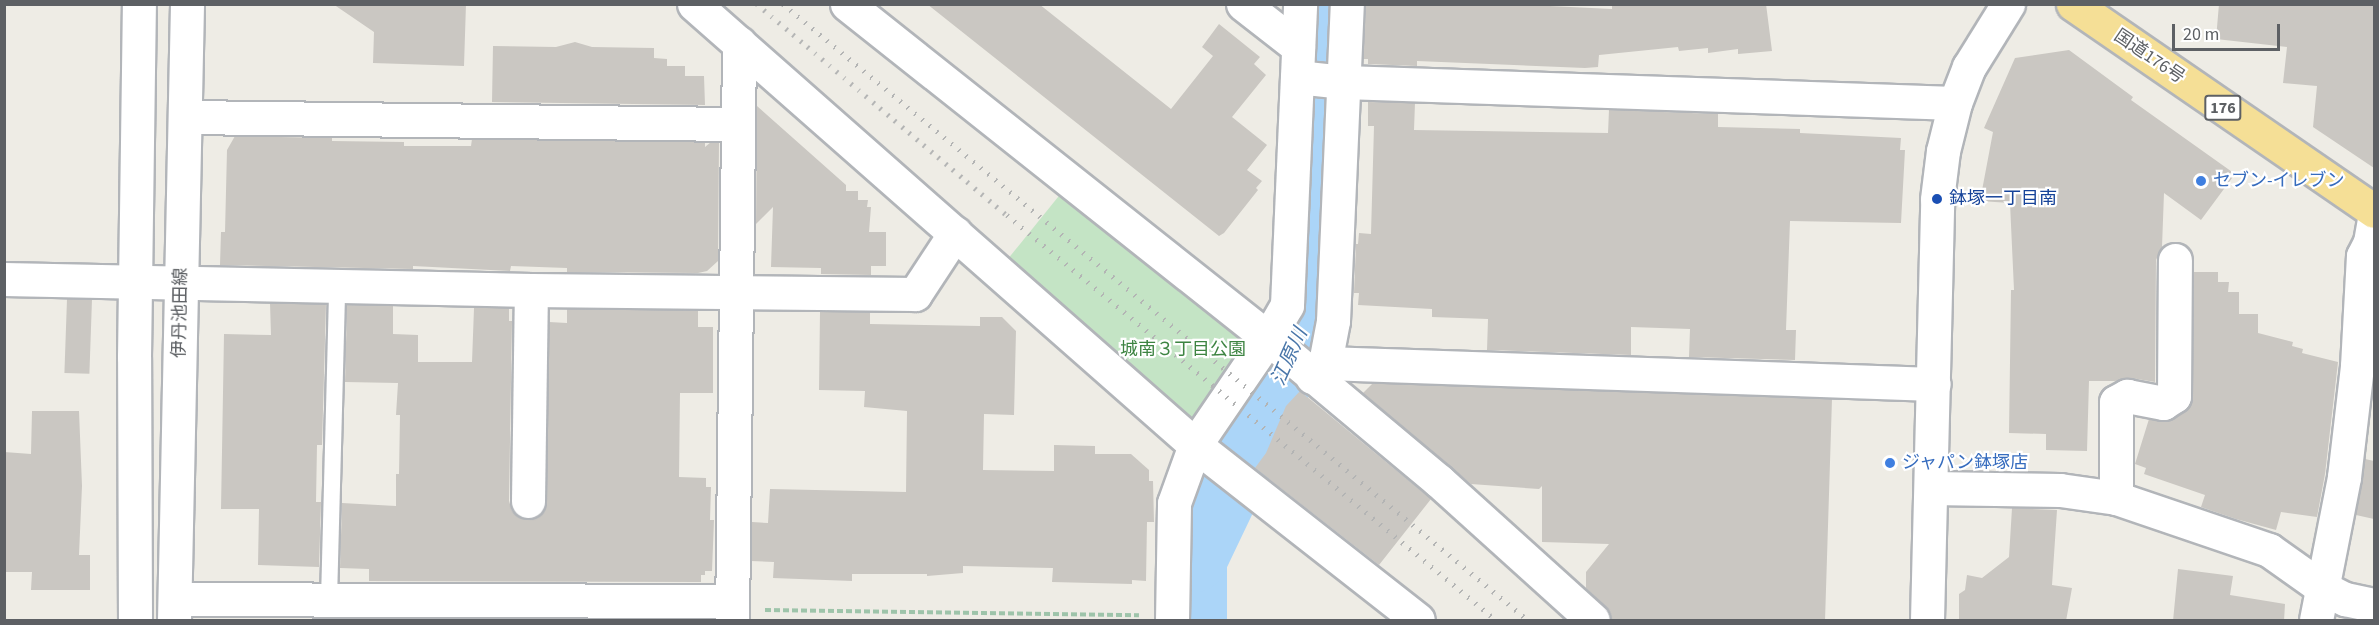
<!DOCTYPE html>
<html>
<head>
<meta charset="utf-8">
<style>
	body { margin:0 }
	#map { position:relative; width:2379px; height:625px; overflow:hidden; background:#eeece5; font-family:"Source Sans 3","Noto Sans JP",sans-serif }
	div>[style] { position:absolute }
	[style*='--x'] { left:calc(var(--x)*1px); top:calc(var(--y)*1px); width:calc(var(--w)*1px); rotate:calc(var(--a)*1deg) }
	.green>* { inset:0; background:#c4e4c5; transform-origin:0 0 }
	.river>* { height:64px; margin:-32px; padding:0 32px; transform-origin:32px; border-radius:32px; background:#abd5f8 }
	.building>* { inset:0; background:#cac7c2; transform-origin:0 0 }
	.path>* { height:4px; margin-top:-2px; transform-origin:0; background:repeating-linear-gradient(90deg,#9ec4aa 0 6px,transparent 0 9px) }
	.roads { filter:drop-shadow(2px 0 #b2b5b9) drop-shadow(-2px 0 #b2b5b9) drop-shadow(0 2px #b2b5b9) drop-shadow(0 -2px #b2b5b9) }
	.lane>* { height:16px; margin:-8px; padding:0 8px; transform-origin:8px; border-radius:8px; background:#fff }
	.street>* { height:33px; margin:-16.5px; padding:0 16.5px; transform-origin:16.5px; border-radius:16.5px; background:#fff }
	.secondary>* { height:33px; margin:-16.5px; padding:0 16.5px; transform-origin:16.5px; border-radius:16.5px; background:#fff }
	.highway>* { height:33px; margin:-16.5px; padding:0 16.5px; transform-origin:16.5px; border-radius:16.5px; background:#f5df96 }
	.rail>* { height:4.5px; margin-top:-2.25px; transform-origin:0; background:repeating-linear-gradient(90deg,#b3b4b4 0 1.5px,transparent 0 9.5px) }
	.dots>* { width:16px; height:16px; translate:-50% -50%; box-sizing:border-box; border:3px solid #fff; border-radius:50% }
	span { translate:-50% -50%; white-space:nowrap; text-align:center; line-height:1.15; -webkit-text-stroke:4.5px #fff; paint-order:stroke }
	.shield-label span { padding:2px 4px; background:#fff; border:2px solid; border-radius:4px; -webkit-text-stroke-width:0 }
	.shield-label { font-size:16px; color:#5d6064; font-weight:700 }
	.street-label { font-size:18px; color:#5d6064 }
	.shop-label { font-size:18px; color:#366cbe }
	.left { translate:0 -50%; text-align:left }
	.transit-label { font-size:18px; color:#164399 }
	.park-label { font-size:18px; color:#3d8442 }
	.water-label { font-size:20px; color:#4976a9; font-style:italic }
	.frame { position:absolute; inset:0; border:6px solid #5d6064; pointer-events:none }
	.scale { position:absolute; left:2172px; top:24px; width:108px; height:27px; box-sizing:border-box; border:3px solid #5d6064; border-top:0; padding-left:8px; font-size:18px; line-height:21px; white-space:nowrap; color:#5d6064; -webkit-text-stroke:4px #fff; paint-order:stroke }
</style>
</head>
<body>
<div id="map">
	<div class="green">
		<div style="left:1071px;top:181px;width:252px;height:117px;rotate:39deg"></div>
	</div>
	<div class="river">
		<div style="--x:1195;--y:620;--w:60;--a:-90"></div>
		<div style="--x:1195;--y:560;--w:258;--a:-64.5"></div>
		<div style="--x:1306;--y:327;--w:151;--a:-85"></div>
		<div style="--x:1319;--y:177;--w:173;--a:-88.3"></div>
	</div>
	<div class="building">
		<div style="clip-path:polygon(333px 4px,466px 4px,464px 66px,373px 63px,374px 32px)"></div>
		<div style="clip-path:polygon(927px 4px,1039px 4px,1171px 109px,1213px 56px,1202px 47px,1219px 24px,1260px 57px,1254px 64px,1266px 75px,1232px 117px,1267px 145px,1247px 170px,1262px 181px,1256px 188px,1258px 190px,1224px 233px,1219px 236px)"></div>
		<div style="clip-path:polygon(1366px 4px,1511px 4px,1612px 9px,1612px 4px,1766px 4px,1772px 51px,1738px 54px,1738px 49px,1708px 53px,1708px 48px,1679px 51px,1678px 47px,1599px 55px,1598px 67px,1585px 68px,1417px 61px,1417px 66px,1368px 64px,1368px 59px,1363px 59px)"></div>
		<div style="clip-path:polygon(2219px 4px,2374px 4px,2374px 168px,2313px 127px,2317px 86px,2283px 83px,2287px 47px,2216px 39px)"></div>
		<div style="clip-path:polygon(575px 42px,592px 47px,654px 48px,654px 58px,667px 59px,667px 66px,685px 66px,685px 76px,704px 76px,705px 105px,492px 102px,493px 46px,556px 47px)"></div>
		<div style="clip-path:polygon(2069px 50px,2133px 97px,2131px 100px,2235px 174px,2201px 220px,2164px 193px,2162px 247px,2156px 260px,2155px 382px,2131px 378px,2115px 381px,2089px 381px,2087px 451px,2046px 450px,2046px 434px,2009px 433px,2011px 290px,2014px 290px,2010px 203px,1980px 201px,1993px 132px,1984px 128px,2015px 58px)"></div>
		<div style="clip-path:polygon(1368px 102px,1415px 103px,1414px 130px,1608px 133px,1609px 110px,1718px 114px,1718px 127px,1800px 129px,1800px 133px,1901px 138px,1900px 150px,1905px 150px,1901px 223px,1790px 221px,1786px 330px,1796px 330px,1795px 360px,1689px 357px,1690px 329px,1631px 327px,1631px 355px,1487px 350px,1488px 319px,1432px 317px,1432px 309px,1358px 305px,1359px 293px,1354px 293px,1356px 244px,1358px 244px,1359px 233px,1371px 234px,1374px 126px,1368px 126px)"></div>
		<div style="clip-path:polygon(757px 106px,846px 185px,846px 191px,858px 191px,858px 200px,868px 200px,867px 207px,871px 207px,869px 232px,886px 232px,886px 266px,871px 266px,871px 275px,821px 274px,821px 268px,771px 267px,773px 207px,756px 224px)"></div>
		<div style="clip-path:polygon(235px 136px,332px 138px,332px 141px,404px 142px,404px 146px,471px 146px,472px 139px,705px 142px,705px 147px,711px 142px,719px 143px,718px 261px,707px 271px,698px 273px,567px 272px,567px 268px,511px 266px,510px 271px,413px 266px,413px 269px,220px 265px,221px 232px,225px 232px,227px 150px)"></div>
		<div style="clip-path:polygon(2194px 272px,2218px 272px,2218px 282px,2229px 282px,2228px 292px,2239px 292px,2239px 314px,2258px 314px,2258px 333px,2293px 342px,2292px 346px,2303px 349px,2302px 353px,2338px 362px,2325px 474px,2317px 517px,2281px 512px,2276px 530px,2236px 519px,2201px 507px,2205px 495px,2144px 474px,2146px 468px,2135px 464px,2149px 419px,2160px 421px,2172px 419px,2191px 405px)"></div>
		<div style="left:67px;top:299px;width:25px;height:74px;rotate:2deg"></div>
		<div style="clip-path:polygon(270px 303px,326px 304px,322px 445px,317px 445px,316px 502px,321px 502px,319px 567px,258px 565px,259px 509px,221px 509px,224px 334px,271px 335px)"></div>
		<div style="clip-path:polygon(347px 305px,393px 306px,393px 334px,418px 335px,418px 362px,472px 362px,474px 308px,509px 308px,509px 321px,512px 321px,509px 501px,512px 511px,519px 517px,527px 520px,538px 517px,544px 510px,547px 501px,549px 322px,567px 323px,567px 309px,698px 310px,698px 327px,713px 327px,713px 393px,680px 393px,679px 477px,706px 478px,706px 487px,711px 487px,710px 520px,714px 520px,712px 571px,705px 571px,705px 575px,701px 575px,701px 582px,369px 581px,369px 569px,340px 568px,342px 503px,396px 506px,396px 474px,399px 474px,400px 415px,396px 415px,398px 383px,345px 382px)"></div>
		<div style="clip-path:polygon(820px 312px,870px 312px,870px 324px,980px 326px,980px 317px,1002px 317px,1016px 331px,1014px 415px,984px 414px,983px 470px,1054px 471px,1054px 445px,1095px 446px,1095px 454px,1131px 454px,1149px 470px,1149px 481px,1153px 481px,1154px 522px,1147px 522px,1146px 581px,1132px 580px,1132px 584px,1052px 582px,1053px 568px,963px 566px,963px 573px,927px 576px,927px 574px,852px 574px,852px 581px,773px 578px,774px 562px,751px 561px,752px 522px,768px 523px,770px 489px,906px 492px,907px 411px,864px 407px,865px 391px,819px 390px)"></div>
		<div style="clip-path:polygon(1373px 383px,1832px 399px,1825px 621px,1611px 621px,1606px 607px,1586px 588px,1586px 572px,1609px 544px,1542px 542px,1542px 486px,1539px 489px,1471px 484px,1363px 393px)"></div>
		<div style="clip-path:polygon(1300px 391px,1431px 499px,1379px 565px,1255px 468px,1266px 453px,1286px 406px)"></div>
		<div style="clip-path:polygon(32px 411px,79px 411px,82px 486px,79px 555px,90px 555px,90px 590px,31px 590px,32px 572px,4px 572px,4px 452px,31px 454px)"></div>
		<div style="clip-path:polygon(2365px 459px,2374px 461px,2374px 519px,2356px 515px)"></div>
		<div style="clip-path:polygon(2012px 508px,2057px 510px,2052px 585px,2072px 588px,2066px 621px,1959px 621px,1959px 594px,1965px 590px,1967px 575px,1982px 578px,2009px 557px)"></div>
		<div style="clip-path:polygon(2178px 569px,2233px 576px,2230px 595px,2285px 604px,2284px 621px,2173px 621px)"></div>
		<div style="clip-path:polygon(407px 619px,701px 620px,701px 621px,407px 621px)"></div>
	</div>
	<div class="path">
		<div style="--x:765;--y:610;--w:374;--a:0.8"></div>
	</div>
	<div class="roads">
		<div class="lane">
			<div style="--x:329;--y:600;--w:313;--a:-88.5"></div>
		</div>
		<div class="street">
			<div style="--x:694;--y:4;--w:667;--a:41.36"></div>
			<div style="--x:1195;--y:445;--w:283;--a:38.1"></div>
			<div style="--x:847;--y:4;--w:537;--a:38.43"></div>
			<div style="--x:1268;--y:338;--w:223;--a:39.9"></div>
			<div style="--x:1439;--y:481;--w:207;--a:42.1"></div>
			<div style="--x:1243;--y:4;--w:70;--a:38"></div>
			<div style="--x:1297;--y:77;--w:47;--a:6.1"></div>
			<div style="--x:1344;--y:82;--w:611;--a:1.97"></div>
			<div style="--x:185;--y:117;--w:553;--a:0.73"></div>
			<div style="--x:4;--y:279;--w:527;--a:1.2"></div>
			<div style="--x:531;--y:290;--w:384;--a:0.6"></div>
			<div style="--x:915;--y:294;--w:73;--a:-56.7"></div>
			<div style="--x:1325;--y:363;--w:609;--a:1.97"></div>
			<div style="--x:1312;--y:377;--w:19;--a:-47"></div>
			<div style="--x:1325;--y:363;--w:43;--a:-79.2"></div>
			<div style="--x:1333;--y:321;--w:317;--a:-87.5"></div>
			<div style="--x:1931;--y:488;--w:129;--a:0.9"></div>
			<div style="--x:2060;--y:490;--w:57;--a:8.1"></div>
			<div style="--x:2116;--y:498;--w:162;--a:18.8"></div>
			<div style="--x:2269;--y:550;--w:64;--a:35.4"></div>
			<div style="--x:2321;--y:587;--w:27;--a:27"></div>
			<div style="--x:2345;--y:599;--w:30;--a:12"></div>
			<div style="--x:2116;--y:498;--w:96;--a:-90"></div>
			<div style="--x:2116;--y:402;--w:13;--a:-29"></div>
			<div style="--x:2127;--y:396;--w:37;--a:11"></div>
			<div style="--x:2163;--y:403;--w:13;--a:-32"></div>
			<div style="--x:2174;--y:396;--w:136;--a:-89.6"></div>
			<div style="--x:528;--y:501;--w:211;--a:-89.2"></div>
			<div style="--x:175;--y:599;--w:557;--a:0.21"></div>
			<div style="--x:732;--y:620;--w:577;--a:-89.3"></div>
			<div style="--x:1172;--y:620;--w:117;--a:-89"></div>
			<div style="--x:1174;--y:503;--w:62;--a:-70.1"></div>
			<div style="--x:1195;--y:445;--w:130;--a:-55.7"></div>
			<div style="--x:1268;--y:338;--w:38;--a:-60"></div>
			<div style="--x:1287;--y:305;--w:301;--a:-87.5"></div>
			<div style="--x:2316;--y:620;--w:146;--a:-78.9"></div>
			<div style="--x:2344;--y:477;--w:112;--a:-83.3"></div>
			<div style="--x:2357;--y:366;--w:110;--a:-86.9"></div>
			<div style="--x:2363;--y:256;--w:16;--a:-63"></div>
			<div style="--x:2370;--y:242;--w:23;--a:-80"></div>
		</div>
		<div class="secondary">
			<div style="--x:135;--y:620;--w:263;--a:-90.2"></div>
			<div style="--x:134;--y:357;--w:353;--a:-89.2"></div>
			<div style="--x:174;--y:620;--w:616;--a:-88.79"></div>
			<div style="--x:1927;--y:620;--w:421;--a:-88.6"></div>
			<div style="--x:1937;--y:199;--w:48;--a:-82.9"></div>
			<div style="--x:1943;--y:151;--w:49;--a:-76"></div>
			<div style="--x:1955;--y:103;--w:39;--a:-69"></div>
			<div style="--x:1969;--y:67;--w:74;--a:-58.2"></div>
		</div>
		<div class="highway">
			<div style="--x:2073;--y:4;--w:365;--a:34.5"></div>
		</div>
	</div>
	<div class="rail">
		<div style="--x:757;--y:4;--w:327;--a:40.2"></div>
		<div style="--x:1007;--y:215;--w:635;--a:39.63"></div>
		<div style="--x:783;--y:4;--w:967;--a:39.59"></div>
	</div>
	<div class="dots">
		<div style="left:2201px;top:181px;background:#3f7fe0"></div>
		<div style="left:1937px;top:199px;background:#1a4fb4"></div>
		<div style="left:1890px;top:463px;background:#3f7fe0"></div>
	</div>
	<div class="shield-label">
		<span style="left:2223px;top:108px">176</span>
	</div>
	<div class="street-label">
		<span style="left:2149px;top:57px;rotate:34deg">国道176号</span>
		<span style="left:181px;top:313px;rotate:-89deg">伊丹池田線</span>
	</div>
	<div class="shop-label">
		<span class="left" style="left:2213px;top:181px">セブン-イレブン</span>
		<span class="left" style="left:1902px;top:463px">ジャパン鉢塚店</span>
	</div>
	<div class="transit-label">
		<span class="left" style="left:1949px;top:199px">鉢塚一丁目南</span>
	</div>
	<div class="park-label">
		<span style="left:1183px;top:350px">城南３丁目公園</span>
	</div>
	<div class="water-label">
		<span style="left:1290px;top:357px;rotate:-66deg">江原川</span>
	</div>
	<div class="frame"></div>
	<div class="scale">20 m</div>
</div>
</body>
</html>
